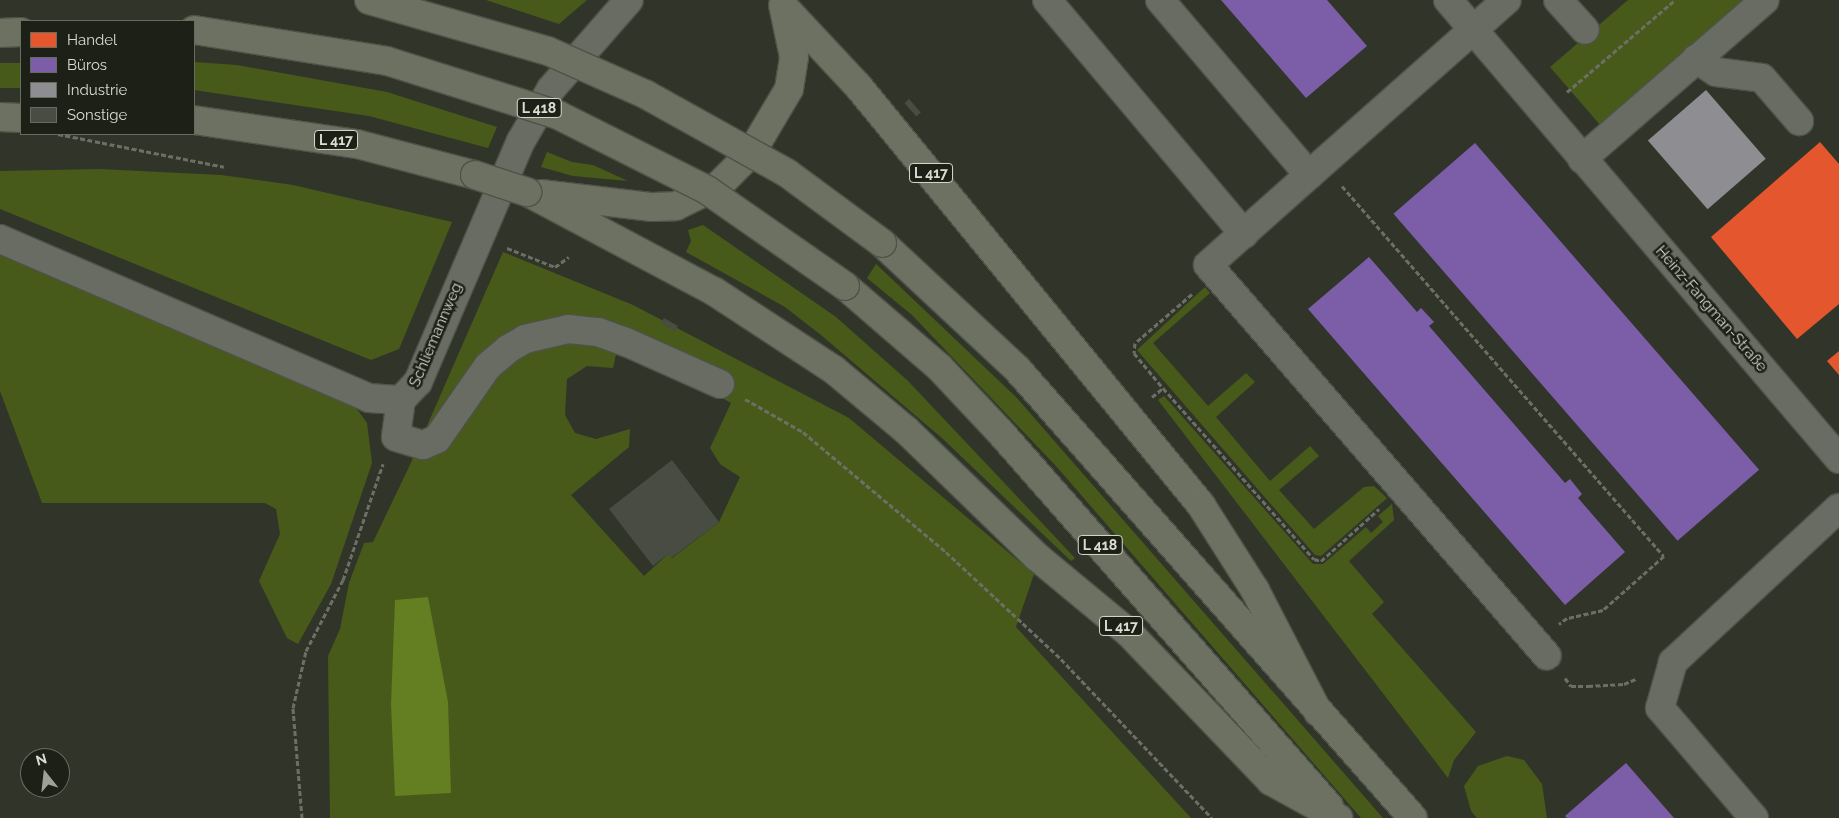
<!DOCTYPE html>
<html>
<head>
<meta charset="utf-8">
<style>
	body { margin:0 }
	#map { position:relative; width:1839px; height:818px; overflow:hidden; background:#313529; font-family:Raleway,sans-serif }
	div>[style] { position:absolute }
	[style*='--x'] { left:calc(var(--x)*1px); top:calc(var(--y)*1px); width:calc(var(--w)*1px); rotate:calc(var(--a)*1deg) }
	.green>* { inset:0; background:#475a19; transform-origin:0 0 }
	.water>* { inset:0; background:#637f22 }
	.shops>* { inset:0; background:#e4572e }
	.offices>* { inset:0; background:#7b5ea7; transform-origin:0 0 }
	.industry>* { inset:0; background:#8d8d92; transform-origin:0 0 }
	.building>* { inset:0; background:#484c42; transform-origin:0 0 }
	.path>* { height:3px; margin-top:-1.5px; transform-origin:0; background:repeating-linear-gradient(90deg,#6c6f65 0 5px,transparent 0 7.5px) }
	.roads { filter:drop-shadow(1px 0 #4e5248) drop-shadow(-1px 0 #4e5248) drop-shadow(0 1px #4e5248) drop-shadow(0 -1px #4e5248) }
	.minor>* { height:28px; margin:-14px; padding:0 14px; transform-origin:14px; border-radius:14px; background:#686c62 }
	.highway>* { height:28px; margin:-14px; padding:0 14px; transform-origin:14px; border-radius:14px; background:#6c7161 }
	.bridges { filter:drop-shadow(1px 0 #4e5248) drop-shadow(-1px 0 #4e5248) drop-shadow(0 1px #4e5248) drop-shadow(0 -1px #4e5248) }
	.highway-bridge>* { height:28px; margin:-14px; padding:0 14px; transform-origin:14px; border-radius:14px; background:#6c7161 }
	span { translate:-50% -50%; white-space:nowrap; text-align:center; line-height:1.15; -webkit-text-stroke:5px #1c2016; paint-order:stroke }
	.shield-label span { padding:1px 4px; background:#1c2016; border:1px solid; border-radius:4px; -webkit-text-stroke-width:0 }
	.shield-label { font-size:14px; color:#d8ddd0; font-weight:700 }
	.street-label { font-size:15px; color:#d8ddd0 }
	.legend { position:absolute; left:20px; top:20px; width:175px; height:115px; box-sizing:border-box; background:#1c2016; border:1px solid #676c60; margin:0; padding:6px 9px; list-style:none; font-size:15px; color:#d8ddd0 }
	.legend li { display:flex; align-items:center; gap:10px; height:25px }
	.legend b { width:25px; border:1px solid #676c60 }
	.north { position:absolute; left:20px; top:748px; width:50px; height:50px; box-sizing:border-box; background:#1c2016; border:1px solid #676c60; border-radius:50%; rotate:344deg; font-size:14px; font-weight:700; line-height:20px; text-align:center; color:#d8ddd0 }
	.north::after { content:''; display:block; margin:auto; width:18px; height:22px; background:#9ea296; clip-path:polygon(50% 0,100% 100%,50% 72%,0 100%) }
</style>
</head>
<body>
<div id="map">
	<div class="green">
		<div style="clip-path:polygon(486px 0,587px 0,559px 24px)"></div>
		<div style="clip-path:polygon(1628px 0,1746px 0,1601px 126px,1550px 67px)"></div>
		<div style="clip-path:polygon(194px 62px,237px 65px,387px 92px,497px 127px,488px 148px,369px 116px,194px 90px)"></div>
		<div style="left:21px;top:63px;width:25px;height:21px;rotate:90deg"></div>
		<div style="clip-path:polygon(547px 152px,572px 162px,593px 165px,628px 181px,573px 176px,541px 167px)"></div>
		<div style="clip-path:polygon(99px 169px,221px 175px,293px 185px,452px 222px,399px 349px,371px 360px,0 209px,0 171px)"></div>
		<div style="clip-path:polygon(703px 225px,836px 317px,908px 381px,1075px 558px,1071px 561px,943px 439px,821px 335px,785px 307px,686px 252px,691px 241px,688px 230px)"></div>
		<div style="clip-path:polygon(evenodd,503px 252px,633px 305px,849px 418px,1034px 574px,1016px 627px,1191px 818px,330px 818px,328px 656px,340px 629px,349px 583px,364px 543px,373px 542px,409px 467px,503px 252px,617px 350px,691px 380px,731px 403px,710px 448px,720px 464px,740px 477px,719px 522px,672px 558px,668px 554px,644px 576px,571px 495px,629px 447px,630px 429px,596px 439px,575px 433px,565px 415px,567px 379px,587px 366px,613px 368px,617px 350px)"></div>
		<div style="clip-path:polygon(0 255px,352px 402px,367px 423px,372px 463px,331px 584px,298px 644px,287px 638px,259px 581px,280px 534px,276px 509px,265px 503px,42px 503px,0 391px)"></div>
		<div style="clip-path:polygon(876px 264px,1016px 397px,1383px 818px,1361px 818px,1056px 466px,912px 315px,867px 278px)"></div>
		<div style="clip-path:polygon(1205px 287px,1210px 293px,1153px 343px,1208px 406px,1246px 373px,1255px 382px,1216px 417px,1270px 481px,1310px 446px,1319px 456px,1279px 490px,1314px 529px,1364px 487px,1374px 486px,1387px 498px,1321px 556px,1315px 555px,1137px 350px)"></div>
		<div style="clip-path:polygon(1164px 396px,1313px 564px,1323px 564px,1366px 527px,1371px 533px,1383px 522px,1378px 516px,1392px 504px,1394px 520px,1349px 561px,1384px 602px,1372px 614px,1476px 732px,1454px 760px,1448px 778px,1158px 400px)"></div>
		<div style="clip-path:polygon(1507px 756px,1524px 760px,1542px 784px,1547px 818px,1477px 818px,1471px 811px,1464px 786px,1478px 766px)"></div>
	</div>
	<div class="water">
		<div style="clip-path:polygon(428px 597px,448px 702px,451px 793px,395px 796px,391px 704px,395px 600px)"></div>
	</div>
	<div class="shops">
		<div style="clip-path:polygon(1820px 142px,1839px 164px,1839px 304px,1797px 339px,1711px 237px)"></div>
		<div style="clip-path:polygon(1839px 351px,1839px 375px,1827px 361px)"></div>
	</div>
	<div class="offices">
		<div style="clip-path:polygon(1221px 0,1327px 0,1367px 46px,1306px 98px)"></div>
		<div style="left:1475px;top:143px;width:433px;height:108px;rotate:49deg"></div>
		<div style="clip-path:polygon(1369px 257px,1417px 312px,1421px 308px,1434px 322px,1429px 326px,1565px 483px,1570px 479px,1582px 494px,1578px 498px,1625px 552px,1565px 605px,1308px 309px)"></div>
		<div style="clip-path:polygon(1626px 763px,1674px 818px,1567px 818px,1565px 816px)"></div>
	</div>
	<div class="industry">
		<div style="left:1706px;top:90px;width:91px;height:77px;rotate:49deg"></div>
	</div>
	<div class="building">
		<div style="left:909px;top:99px;width:18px;height:6px;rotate:49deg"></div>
		<div style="left:664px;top:318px;width:16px;height:6px;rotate:30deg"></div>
		<div style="clip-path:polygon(672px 460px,719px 522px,671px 558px,668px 554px,653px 566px,609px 509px)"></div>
	</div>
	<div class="path">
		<div style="--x:1567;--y:92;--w:142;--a:-40.4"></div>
		<div style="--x:58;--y:134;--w:169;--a:11.2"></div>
		<div style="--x:1342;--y:186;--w:490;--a:49"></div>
		<div style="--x:1664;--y:556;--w:81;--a:138.5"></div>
		<div style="--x:1603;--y:610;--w:37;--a:167"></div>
		<div style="--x:1567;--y:618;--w:10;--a:143"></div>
		<div style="--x:507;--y:248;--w:52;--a:21.6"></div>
		<div style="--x:555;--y:267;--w:17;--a:-36"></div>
		<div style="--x:1192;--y:294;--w:75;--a:139.3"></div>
		<div style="--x:1135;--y:343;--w:10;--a:96"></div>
		<div style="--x:1134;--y:353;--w:45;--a:50.4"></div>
		<div style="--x:1163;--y:388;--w:228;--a:48.6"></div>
		<div style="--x:1314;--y:559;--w:7;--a:16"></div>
		<div style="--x:1321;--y:561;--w:78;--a:-41.9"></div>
		<div style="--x:1152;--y:397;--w:14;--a:-39"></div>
		<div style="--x:745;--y:399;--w:67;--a:29.6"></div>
		<div style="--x:803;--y:432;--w:187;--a:40"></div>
		<div style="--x:946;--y:552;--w:157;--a:42.9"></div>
		<div style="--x:1061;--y:659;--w:219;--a:46.5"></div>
		<div style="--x:1565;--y:678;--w:10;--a:53"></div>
		<div style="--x:1571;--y:686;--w:17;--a:0"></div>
		<div style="--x:1588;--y:686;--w:36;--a:-3"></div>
		<div style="--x:1624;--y:684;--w:13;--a:-23"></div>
		<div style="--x:302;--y:818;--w:110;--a:-94.7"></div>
		<div style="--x:293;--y:708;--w:58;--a:-77.2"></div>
		<div style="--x:306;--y:651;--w:80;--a:-62.5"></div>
		<div style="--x:343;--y:580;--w:123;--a:-71"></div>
	</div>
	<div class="roads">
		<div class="minor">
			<div style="--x:1047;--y:0;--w:306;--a:49.9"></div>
			<div style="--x:1160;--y:0;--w:230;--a:49.6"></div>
			<div style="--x:1309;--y:175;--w:264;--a:-41.5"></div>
			<div style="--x:1448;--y:0;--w:603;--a:49.57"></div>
			<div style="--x:1558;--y:0;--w:40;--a:48"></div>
			<div style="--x:1696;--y:59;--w:24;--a:33"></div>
			<div style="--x:1716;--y:72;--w:46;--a:7.4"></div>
			<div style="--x:1762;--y:78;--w:57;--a:49.3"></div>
			<div style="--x:1582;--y:159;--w:242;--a:-41"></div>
			<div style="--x:1309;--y:175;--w:135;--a:138.3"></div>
			<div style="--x:1208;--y:265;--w:517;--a:49.07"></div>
			<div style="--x:0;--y:239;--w:402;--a:23.3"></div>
			<div style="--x:369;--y:398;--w:32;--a:4"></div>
			<div style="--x:401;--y:400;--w:25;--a:-47"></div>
			<div style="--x:418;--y:382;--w:262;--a:-66.9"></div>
			<div style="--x:521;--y:141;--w:60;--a:-60"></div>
			<div style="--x:551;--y:89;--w:118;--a:-48.8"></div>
			<div style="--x:401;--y:400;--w:37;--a:98"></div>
			<div style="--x:396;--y:437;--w:28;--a:17"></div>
			<div style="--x:423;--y:445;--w:15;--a:-23"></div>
			<div style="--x:437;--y:439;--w:89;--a:-55.1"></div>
			<div style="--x:488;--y:366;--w:26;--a:-40"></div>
			<div style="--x:508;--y:349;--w:20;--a:-30"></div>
			<div style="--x:525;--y:339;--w:44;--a:-13.1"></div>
			<div style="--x:568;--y:329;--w:30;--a:6"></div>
			<div style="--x:598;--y:332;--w:30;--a:20"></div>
			<div style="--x:626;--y:342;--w:103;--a:24.1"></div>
			<div style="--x:1754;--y:818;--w:145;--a:-130.5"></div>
			<div style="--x:1660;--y:708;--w:48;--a:-74.2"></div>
			<div style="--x:1673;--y:662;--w:226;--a:-42.9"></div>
		</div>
		<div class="highway">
			<div style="--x:784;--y:7;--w:108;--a:46.9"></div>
			<div style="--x:858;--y:86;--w:541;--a:50.7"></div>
			<div style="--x:1201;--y:505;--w:101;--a:57.6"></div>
			<div style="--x:1255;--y:590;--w:137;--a:62.7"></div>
			<div style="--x:0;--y:33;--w:21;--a:-3"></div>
			<div style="--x:0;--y:117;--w:21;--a:3"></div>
			<div style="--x:194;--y:120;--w:165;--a:8.4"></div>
			<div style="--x:357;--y:144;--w:122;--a:14.7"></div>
			<div style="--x:527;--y:192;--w:213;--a:28"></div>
			<div style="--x:715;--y:292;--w:142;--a:33.2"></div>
			<div style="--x:834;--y:370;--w:94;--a:39.8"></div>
			<div style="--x:906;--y:430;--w:182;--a:44.1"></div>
			<div style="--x:1037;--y:557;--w:119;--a:39.6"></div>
			<div style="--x:1129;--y:633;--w:205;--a:46.2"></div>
			<div style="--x:1271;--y:781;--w:77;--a:28.9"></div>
			<div style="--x:541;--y:194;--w:112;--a:6.7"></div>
			<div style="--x:652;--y:207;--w:24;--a:-2"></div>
			<div style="--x:676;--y:206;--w:48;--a:-26"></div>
			<div style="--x:719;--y:185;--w:45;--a:-45"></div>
			<div style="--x:751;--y:153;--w:74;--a:-59.3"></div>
			<div style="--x:789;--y:89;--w:32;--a:-81"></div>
			<div style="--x:794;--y:57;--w:53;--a:-101.9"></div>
			<div style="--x:882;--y:243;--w:186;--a:43"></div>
			<div style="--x:1018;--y:370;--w:597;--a:48.6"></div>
			<div style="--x:845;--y:286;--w:125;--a:40.8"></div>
			<div style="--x:940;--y:368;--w:89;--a:46.8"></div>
			<div style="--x:1001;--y:433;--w:497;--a:48.7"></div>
		</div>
	</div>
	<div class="bridges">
		<div class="highway-bridge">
			<div style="--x:369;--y:0;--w:186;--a:15.9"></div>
			<div style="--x:548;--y:51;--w:106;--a:23.9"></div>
			<div style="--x:645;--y:94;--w:162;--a:29.1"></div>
			<div style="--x:787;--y:173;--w:118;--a:36.4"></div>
			<div style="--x:194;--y:30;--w:195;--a:9.1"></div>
			<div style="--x:387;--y:61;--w:179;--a:17.5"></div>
			<div style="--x:558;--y:115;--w:167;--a:26.7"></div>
			<div style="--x:707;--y:190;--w:168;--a:34.8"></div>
			<div style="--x:475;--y:175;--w:55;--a:18.1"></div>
		</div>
	</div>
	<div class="shield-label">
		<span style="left:539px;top:108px">L 418</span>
		<span style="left:336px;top:140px">L 417</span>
		<span style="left:931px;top:173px">L 417</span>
		<span style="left:1100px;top:545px">L 418</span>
		<span style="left:1121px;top:626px">L 417</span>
	</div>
	<div class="street-label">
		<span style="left:1711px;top:309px;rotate:49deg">Heinz-Fangman-Straße</span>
		<span style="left:436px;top:335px;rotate:-67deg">Schliemannweg</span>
	</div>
	<ul class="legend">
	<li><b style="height:14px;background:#e4572e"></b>Handel</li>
	<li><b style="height:14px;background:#7b5ea7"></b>Büros</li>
	<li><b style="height:14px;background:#8d8d92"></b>Industrie</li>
	<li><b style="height:14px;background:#484c42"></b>Sonstige</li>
	</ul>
	<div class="north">N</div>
</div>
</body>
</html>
